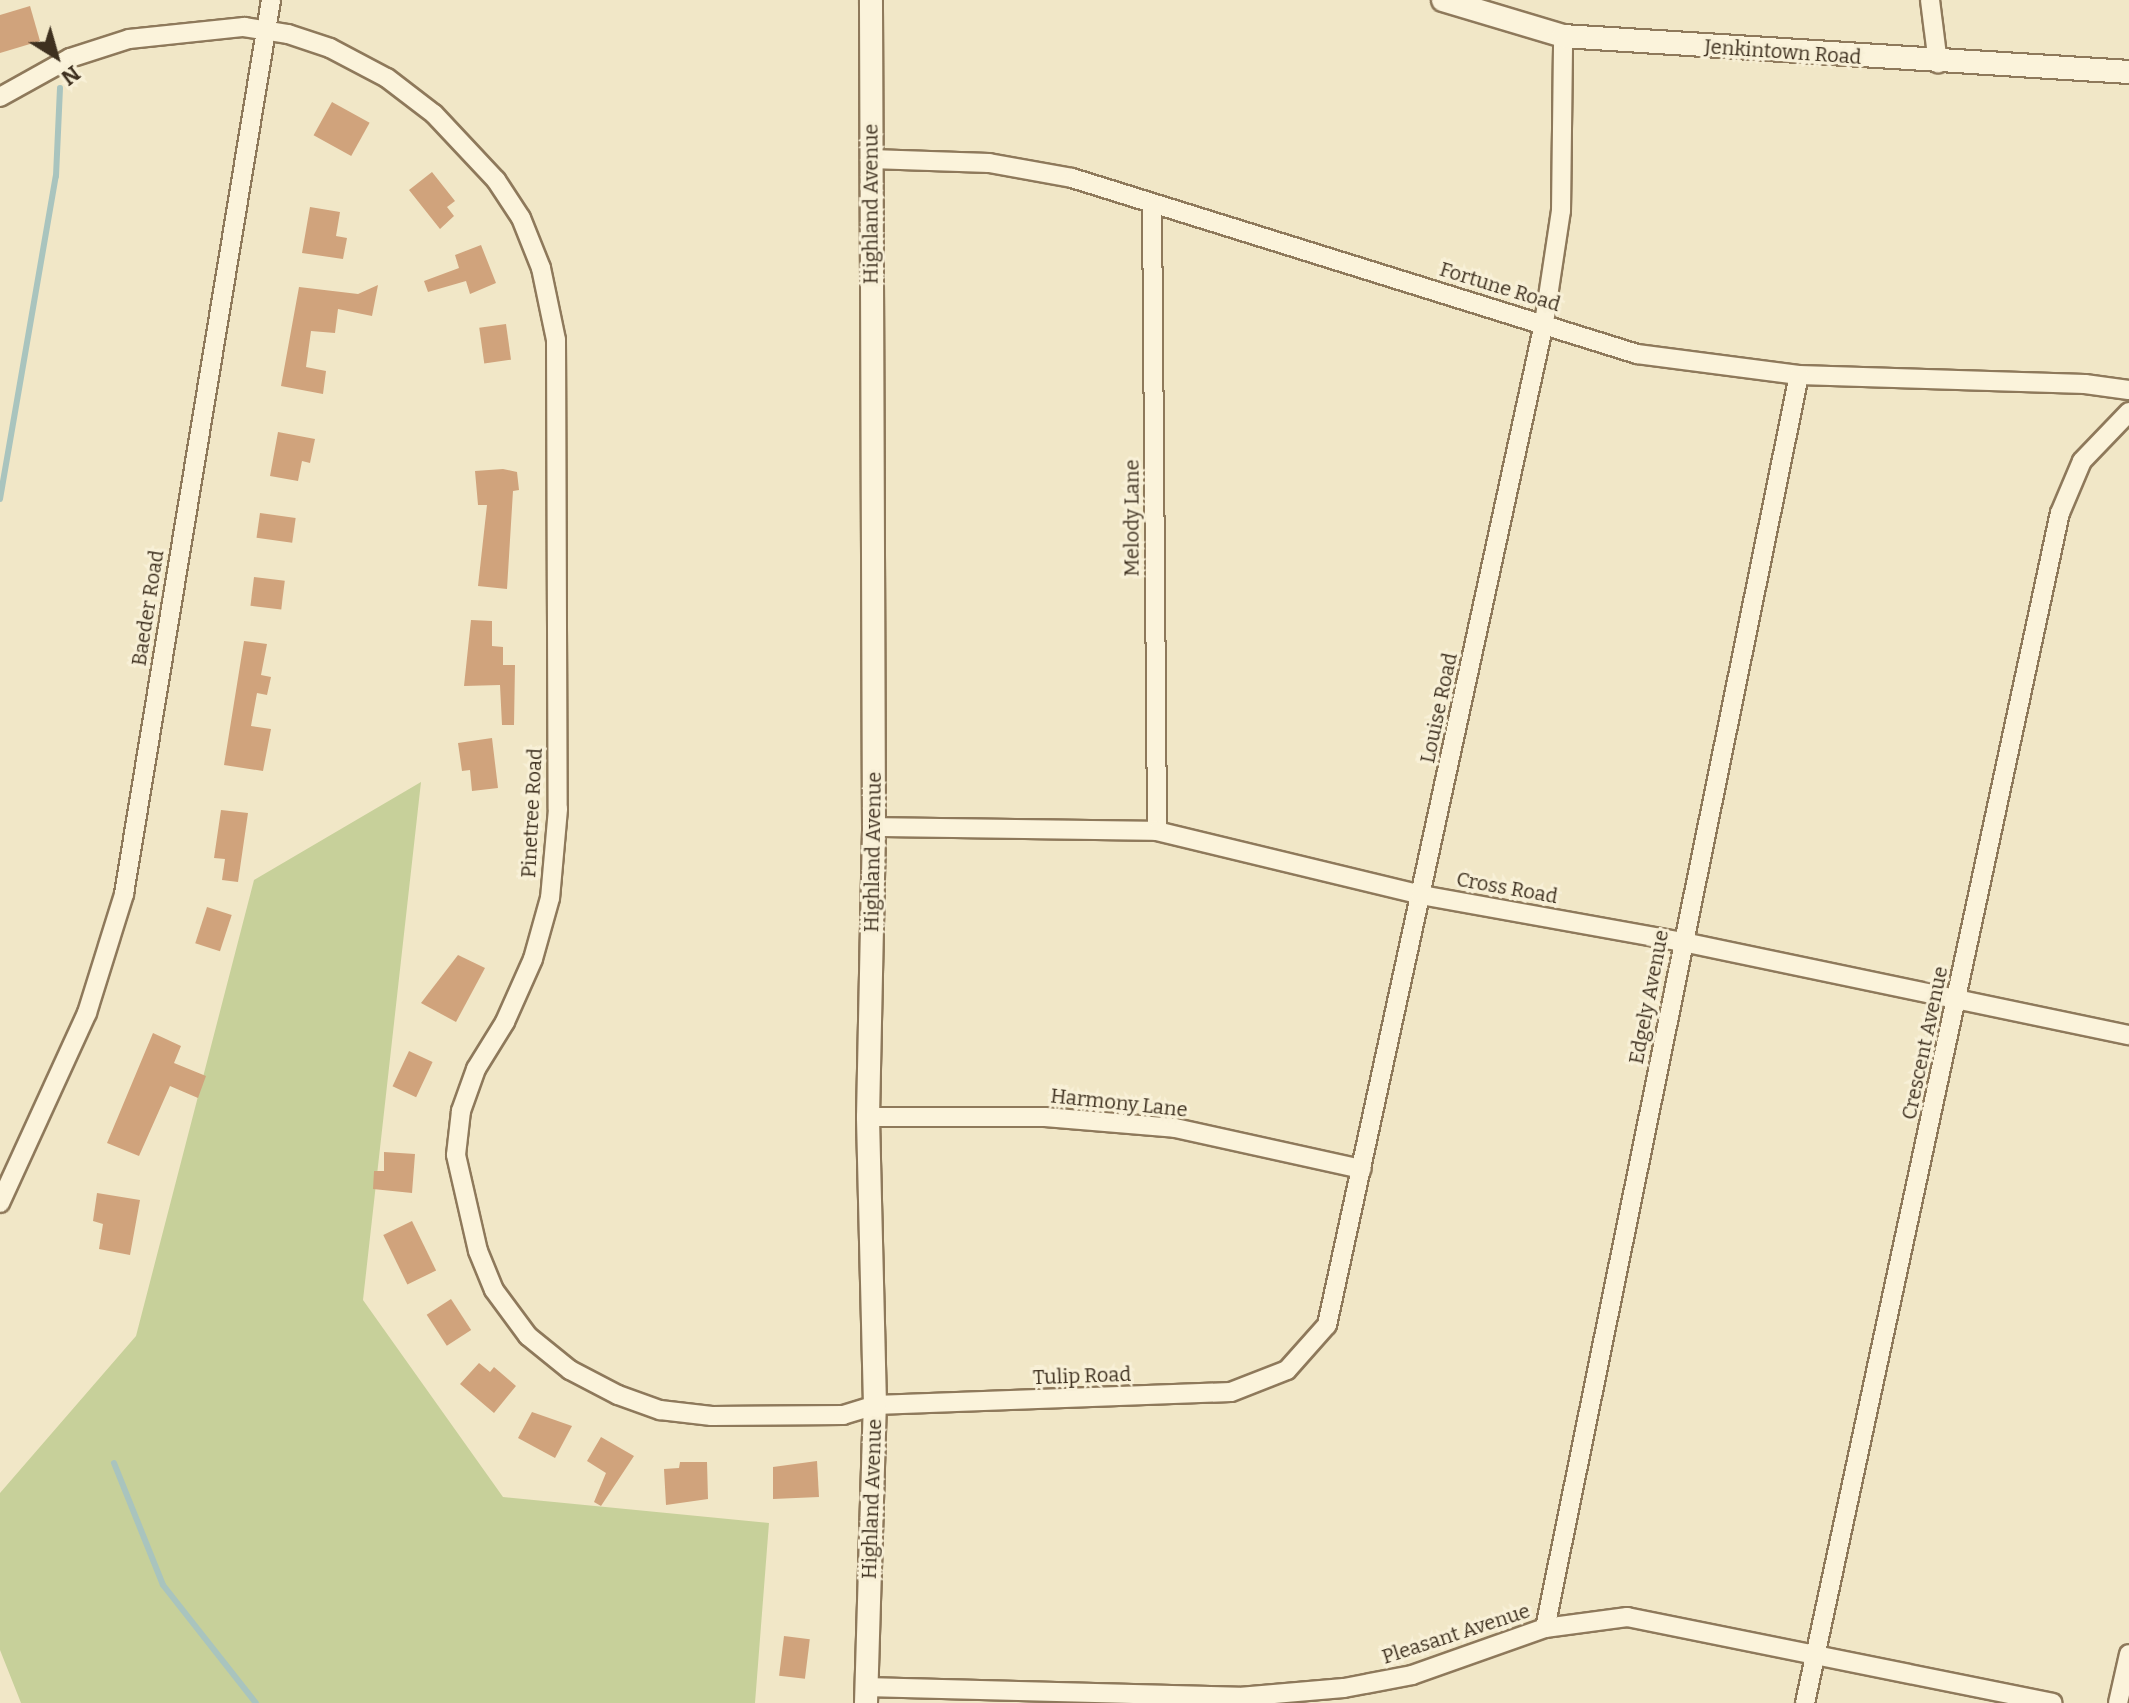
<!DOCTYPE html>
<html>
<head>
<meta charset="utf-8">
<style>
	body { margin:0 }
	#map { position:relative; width:2129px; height:1703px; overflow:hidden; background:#f1e7c7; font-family:Bitter,serif }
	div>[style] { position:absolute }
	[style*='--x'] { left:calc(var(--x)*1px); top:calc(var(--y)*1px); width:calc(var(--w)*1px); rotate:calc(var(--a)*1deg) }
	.green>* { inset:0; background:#c7d09a }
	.stream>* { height:6px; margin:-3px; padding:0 3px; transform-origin:3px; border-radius:3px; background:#a9c4be }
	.building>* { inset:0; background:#d0a37c; transform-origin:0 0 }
	.roads { filter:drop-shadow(2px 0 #8e795b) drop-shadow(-2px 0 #8e795b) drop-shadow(0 2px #8e795b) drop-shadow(0 -2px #8e795b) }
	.minor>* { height:18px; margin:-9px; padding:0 9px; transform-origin:9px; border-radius:9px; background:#fbf3db }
	.tertiary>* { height:22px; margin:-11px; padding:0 11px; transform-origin:11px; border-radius:11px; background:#fbf3db }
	span { translate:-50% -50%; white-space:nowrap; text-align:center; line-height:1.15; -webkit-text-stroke:6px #f8f0d7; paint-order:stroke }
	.street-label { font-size:20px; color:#3e301f }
	.north { position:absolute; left:16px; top:16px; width:80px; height:80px; -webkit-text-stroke:6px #f8f0d7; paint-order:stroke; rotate:143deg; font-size:22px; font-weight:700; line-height:32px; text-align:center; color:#3e301f }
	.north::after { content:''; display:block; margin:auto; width:28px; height:36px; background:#3e301f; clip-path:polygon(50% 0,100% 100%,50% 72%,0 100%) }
</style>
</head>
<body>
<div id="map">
	<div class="green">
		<div style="clip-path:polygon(421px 782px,363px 1300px,503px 1497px,769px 1523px,755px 1703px,21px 1703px,0 1650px,0 1493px,136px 1336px,254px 880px)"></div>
	</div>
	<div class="stream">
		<div style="--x:0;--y:499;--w:328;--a:-80.2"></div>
		<div style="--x:56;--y:176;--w:88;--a:-87.4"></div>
		<div style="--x:114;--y:1463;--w:131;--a:68.1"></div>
		<div style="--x:163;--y:1585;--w:150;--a:51.8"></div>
	</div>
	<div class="building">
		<div style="clip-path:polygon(30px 6px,40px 41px,0 53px,0 15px)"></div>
		<div style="left:332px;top:102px;width:43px;height:38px;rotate:29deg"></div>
		<div style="clip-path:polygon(432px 172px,455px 201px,447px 207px,454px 216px,440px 229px,409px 190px)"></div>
		<div style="clip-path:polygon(310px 207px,340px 212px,336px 236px,347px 238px,343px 259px,302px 253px)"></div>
		<div style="clip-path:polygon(481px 245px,496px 283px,470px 294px,466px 281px,428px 292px,424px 281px,459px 268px,455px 255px)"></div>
		<div style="clip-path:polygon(378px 285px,372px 316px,338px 309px,335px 333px,311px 331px,306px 367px,326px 371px,323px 394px,281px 386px,299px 287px,358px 294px)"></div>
		<div style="left:506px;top:324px;width:36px;height:27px;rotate:82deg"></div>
		<div style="clip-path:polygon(278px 432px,315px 439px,310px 463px,302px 461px,298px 481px,270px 476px)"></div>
		<div style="clip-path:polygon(503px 469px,517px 472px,519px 490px,513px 491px,507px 589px,478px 586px,487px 505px,478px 505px,475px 471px)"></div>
		<div style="left:260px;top:513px;width:36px;height:25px;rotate:8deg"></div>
		<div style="left:254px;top:577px;width:31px;height:29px;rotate:7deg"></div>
		<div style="clip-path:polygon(471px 620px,492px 621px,492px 646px,503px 647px,503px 665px,515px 665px,514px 725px,502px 725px,500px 685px,464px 686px)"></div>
		<div style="clip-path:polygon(244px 641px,267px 644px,261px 675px,271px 677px,267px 695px,257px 693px,251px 726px,271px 729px,263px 771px,224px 765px)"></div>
		<div style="clip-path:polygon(492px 738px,498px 788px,472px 791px,470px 770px,462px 771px,458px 743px)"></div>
		<div style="clip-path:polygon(221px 810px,248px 813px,238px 882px,222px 880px,225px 859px,214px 858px)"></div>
		<div style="left:207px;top:907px;width:26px;height:38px;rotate:18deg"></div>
		<div style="clip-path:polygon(458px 955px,485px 968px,456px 1022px,421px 1003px)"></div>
		<div style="clip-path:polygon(153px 1033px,181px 1046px,174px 1063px,206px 1076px,198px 1098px,170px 1086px,139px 1156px,107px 1143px)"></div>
		<div style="left:409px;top:1051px;width:26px;height:39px;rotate:25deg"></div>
		<div style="clip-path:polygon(384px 1152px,415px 1154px,412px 1193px,373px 1189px,374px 1171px,384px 1171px)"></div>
		<div style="clip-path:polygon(97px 1193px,140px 1200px,130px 1255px,99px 1249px,103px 1224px,93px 1221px)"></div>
		<div style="left:412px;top:1221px;width:55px;height:32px;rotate:64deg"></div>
		<div style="left:451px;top:1299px;width:37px;height:29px;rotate:57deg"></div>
		<div style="clip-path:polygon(479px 1363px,490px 1372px,494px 1367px,516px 1386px,494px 1413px,460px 1384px)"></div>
		<div style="clip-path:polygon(532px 1412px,572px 1426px,555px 1458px,518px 1438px)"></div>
		<div style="clip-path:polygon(601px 1437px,634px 1456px,601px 1506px,594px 1502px,606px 1473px,587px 1461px)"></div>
		<div style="clip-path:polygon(817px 1461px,819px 1497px,773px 1499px,773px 1467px)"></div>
		<div style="clip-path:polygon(680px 1462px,707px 1462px,708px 1499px,666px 1505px,664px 1469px,679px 1468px)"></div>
		<div style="left:784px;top:1636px;width:26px;height:40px;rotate:7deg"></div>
	</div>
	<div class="roads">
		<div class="minor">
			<div style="--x:1930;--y:0;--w:64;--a:82.8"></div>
			<div style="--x:0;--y:97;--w:80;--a:-29.1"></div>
			<div style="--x:70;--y:58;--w:62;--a:-17.9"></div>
			<div style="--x:129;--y:39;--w:116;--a:-6"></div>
			<div style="--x:244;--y:27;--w:45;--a:9"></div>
			<div style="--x:288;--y:34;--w:44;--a:18.4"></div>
			<div style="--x:330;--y:48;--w:64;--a:27.8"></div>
			<div style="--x:387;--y:78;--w:59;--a:37.5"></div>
			<div style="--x:434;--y:114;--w:91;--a:46.8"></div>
			<div style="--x:496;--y:180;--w:45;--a:56.7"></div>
			<div style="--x:521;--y:218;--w:54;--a:68.2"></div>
			<div style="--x:541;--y:268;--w:74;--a:78.2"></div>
			<div style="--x:556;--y:340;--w:469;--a:89.8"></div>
			<div style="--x:558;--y:809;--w:89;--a:95.1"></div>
			<div style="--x:550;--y:898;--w:63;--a:105.6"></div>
			<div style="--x:533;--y:959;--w:69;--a:114"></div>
			<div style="--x:505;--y:1022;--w:55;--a:121.7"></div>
			<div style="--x:476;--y:1069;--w:45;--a:109.7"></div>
			<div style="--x:461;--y:1111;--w:44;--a:96.5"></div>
			<div style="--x:456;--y:1155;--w:98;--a:77.1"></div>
			<div style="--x:478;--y:1251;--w:42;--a:67.7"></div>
			<div style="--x:494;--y:1290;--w:57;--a:53.5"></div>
			<div style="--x:528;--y:1336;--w:54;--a:39"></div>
			<div style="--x:570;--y:1370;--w:54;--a:27.5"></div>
			<div style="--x:618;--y:1395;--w:45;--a:19.7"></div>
			<div style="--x:660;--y:1410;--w:52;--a:6.6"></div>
			<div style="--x:712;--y:1416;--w:131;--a:-0.4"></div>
			<div style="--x:843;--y:1415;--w:34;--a:-17"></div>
			<div style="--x:875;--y:1405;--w:356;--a:-2.1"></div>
			<div style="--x:1231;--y:1392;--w:60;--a:-21.4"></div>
			<div style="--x:1287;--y:1370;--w:60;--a:-48.4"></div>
			<div style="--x:1327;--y:1325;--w:1025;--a:-77.78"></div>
			<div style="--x:1544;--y:323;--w:113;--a:-81.4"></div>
			<div style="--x:1561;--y:211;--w:175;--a:-89.3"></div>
			<div style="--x:871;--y:159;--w:118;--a:1.9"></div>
			<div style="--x:989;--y:163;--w:84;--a:10.2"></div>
			<div style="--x:1072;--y:178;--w:592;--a:17.3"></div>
			<div style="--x:1637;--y:354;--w:163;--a:7.4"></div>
			<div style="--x:1799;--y:375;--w:286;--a:1.8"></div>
			<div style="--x:2085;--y:384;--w:44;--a:7.8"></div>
			<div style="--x:1152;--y:204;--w:627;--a:89.54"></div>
			<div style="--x:874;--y:827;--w:283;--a:0.8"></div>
			<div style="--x:1157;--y:831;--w:272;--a:13.6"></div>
			<div style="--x:1421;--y:895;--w:266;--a:10.2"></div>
			<div style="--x:1683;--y:942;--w:456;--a:11.8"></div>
			<div style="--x:868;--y:1117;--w:177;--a:0"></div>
			<div style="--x:1045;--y:1117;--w:130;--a:4.8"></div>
			<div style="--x:1175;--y:1128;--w:191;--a:12.4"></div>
			<div style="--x:0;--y:1203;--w:209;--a:-65.4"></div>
			<div style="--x:87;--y:1013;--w:125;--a:-72.7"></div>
			<div style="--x:124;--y:894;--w:906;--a:-80.66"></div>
			<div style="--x:1545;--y:1628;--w:1278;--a:-78.54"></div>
			<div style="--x:865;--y:1687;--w:374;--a:1.5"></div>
			<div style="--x:1239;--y:1697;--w:105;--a:-4.9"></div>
			<div style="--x:1344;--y:1688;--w:69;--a:-10.8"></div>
			<div style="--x:1412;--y:1675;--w:141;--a:-19.5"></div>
			<div style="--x:1545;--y:1628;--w:83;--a:-7.6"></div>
			<div style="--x:1627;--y:1617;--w:434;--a:11.4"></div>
			<div style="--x:1805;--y:1703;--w:1217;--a:-77.91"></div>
			<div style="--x:2060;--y:513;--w:56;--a:-67.1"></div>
			<div style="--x:2082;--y:461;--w:68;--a:-46.2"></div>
			<div style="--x:2118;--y:1703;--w:50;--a:-77.3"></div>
		</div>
		<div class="tertiary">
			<div style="--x:1443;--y:0;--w:125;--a:16.7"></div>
			<div style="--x:1563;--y:36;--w:567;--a:3.64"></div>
			<div style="--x:866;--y:1703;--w:298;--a:-88.3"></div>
			<div style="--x:875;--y:1405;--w:288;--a:-91.4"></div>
			<div style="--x:868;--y:1117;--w:290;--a:-88.8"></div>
			<div style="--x:874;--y:827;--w:827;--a:-90.21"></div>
		</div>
	</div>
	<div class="street-label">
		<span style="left:1783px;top:52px;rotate:4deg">Jenkintown Road</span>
		<span style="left:871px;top:204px;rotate:-90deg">Highland Avenue</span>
		<span style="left:1500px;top:287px;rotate:17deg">Fortune Road</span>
		<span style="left:1132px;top:518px;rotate:-90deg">Melody Lane</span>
		<span style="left:148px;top:608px;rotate:-81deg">Baeder Road</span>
		<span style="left:1439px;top:708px;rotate:-78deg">Louise Road</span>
		<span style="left:532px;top:813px;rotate:-87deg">Pinetree Road</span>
		<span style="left:873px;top:852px;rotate:-89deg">Highland Avenue</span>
		<span style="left:1507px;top:888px;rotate:10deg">Cross Road</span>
		<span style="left:1649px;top:997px;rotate:-79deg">Edgely Avenue</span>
		<span style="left:1925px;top:1043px;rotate:-78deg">Crescent Avenue</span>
		<span style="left:1119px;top:1103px;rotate:6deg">Harmony Lane</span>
		<span style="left:1082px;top:1376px;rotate:-2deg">Tulip Road</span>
		<span style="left:872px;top:1499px;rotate:-88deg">Highland Avenue</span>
		<span style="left:1456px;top:1634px;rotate:-18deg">Pleasant Avenue</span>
	</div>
	<div class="north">N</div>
</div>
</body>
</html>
